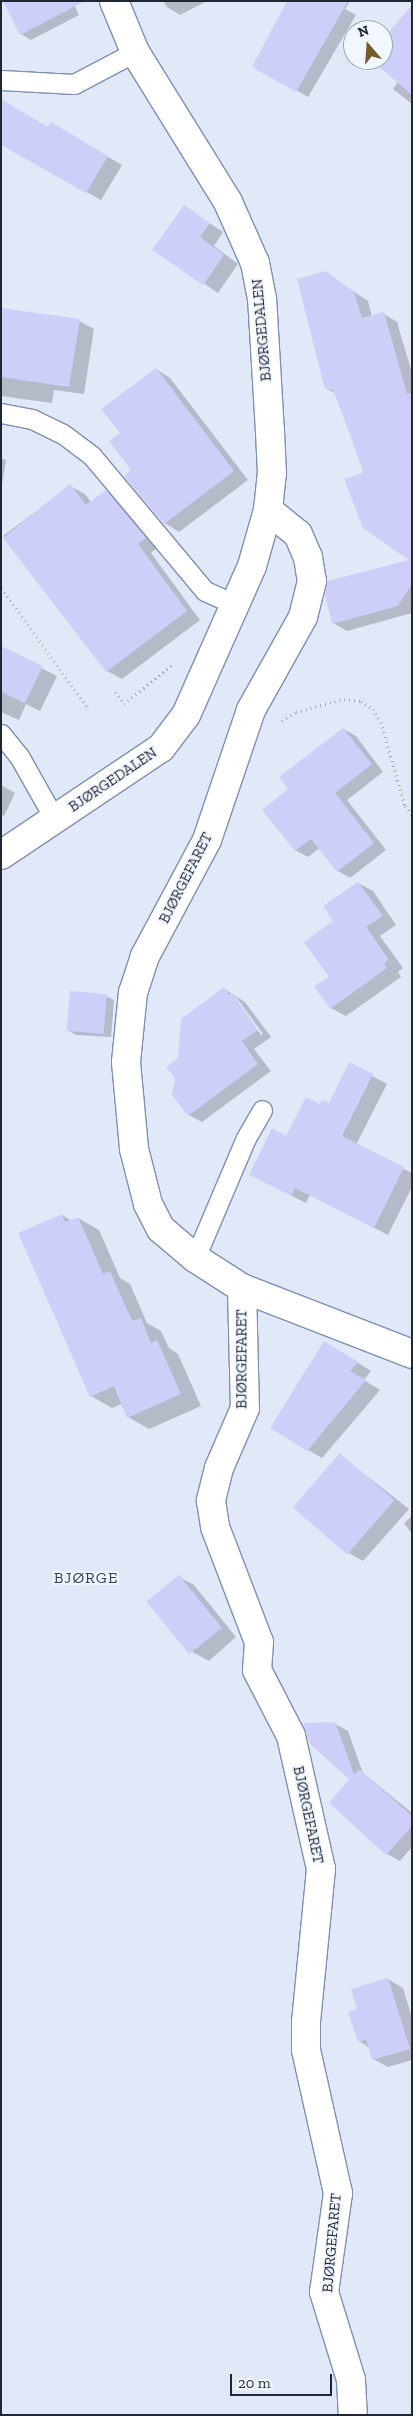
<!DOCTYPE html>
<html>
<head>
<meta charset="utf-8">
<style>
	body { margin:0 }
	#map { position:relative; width:413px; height:2416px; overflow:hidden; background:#e1e9f9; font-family:"Zilla Slab",serif }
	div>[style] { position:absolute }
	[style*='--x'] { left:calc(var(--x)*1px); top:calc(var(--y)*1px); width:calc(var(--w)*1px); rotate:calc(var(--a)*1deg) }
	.shadow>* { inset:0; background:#0003 }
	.building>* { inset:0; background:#cecff9; transform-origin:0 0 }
	.path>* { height:3px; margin-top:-1.5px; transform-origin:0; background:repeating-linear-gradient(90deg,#a0a8b7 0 1px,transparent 0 5px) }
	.roads { filter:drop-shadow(1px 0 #7e8fb4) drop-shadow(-1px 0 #7e8fb4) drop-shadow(0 1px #7e8fb4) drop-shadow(0 -1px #7e8fb4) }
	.service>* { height:19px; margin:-9.5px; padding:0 9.5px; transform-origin:9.5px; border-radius:9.5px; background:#fff }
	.minor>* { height:28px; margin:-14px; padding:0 14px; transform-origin:14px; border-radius:14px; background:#fff }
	span { translate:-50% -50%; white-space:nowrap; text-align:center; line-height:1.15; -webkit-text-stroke:4px #f2f6fe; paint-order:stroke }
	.street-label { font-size:15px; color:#1f2634 }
	.neighbourhood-label { font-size:16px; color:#324060; letter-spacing:1px }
	.frame { position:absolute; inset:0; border:2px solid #1f2634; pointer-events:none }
	.north { position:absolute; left:343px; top:20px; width:50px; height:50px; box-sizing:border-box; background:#f2f6fe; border:1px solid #9ea3ad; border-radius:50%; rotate:342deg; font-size:14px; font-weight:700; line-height:20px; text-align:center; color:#1f2634 }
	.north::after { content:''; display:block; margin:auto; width:18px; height:22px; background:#715b2b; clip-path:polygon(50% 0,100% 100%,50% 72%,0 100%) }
	.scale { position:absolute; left:230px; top:2374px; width:102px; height:22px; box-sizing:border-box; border:2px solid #1f2634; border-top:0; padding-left:6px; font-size:15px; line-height:18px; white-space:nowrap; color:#1f2634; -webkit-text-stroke:4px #f2f6fe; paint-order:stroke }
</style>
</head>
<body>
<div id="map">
	<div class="shadow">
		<div style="clip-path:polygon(72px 1px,79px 15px,31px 40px,21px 34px)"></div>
		<div style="clip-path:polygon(163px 1px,207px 1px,180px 15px,167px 7px)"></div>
		<div style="clip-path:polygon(291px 1px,350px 1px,345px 9px,356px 15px,308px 97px,254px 66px)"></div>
		<div style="clip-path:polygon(412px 30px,412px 104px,393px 89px,398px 82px,373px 60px,383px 60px,383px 40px)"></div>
		<div style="clip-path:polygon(51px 124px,122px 165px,101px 200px,1px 144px,49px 129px)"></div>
		<div style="clip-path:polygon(185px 207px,223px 232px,214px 246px,238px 264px,218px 293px,154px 249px)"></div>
		<div style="clip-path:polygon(326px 273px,368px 301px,372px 317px,384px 314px,397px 322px,412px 373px,412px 613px,347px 631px,333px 623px,412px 561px,364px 473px,336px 394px,326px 388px,298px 280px)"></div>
		<div style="clip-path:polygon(1px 309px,79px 321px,94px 329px,84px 394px,54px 390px,52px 403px,1px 396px)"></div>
		<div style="clip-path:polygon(156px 369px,170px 378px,248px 480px,179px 532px,165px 523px,133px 471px,121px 433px)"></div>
		<div style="clip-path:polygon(1px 458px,6px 460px,1px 490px)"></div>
		<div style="clip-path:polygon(70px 486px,85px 494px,91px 502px,106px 491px,120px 500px,159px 546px,151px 553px,200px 620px,122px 679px,107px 671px,3px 536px)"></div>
		<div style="clip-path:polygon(1px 647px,57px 676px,40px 711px,26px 704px,19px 720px,1px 712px)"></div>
		<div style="clip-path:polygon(343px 729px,356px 736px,383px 772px,347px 800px,386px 850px,350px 878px,338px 871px,320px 848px,308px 857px,295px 850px,290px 789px)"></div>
		<div style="clip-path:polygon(1px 785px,15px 793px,4px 816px,1px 814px)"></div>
		<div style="clip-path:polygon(358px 883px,373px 891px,396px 925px,380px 936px,403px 968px,398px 972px,401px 977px,346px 1016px,331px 1008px,335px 921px)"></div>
		<div style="clip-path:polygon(evenodd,224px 989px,245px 1002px,271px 1037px,254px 1049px,271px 1071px,202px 1122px,189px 1115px,179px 1059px,224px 989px,233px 997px,236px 997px,263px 1034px,261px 1035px,233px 997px)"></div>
		<div style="clip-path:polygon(106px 996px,114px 1000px,111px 1037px,76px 1035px,68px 1030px)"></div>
		<div style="clip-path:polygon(350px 1064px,387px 1084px,356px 1145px,412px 1173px,412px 1187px,388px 1235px,310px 1195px,306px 1203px,264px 1182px,287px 1138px,321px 1106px,329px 1105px)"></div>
		<div style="clip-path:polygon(62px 1215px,72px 1221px,78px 1218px,99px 1230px,120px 1278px,130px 1284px,147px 1323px,161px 1331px,169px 1348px,178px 1354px,201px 1406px,149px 1429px,128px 1417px,121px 1404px,112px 1408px,91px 1396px)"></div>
		<div style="clip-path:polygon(339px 1351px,371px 1371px,364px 1380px,380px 1390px,322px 1458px,308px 1450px)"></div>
		<div style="clip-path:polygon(340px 1455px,409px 1509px,363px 1561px,349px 1553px)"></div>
		<div style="clip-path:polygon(412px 1516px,412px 1534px,404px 1523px)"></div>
		<div style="clip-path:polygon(179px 1577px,194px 1585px,236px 1637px,209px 1661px,194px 1653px,150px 1603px)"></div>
		<div style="clip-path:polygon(335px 1724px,348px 1731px,363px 1773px,412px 1813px,412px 1847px,400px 1861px,387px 1854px,351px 1779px)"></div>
		<div style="clip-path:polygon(388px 1979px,403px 1988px,412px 2018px,412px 2060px,388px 2067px,373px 2059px,370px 2048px,359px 2041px,358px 2010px)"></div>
	</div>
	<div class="building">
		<div style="clip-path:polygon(3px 1px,85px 1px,20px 35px)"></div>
		<div style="clip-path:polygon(287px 1px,348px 1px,296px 92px,252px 67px)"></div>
		<div style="clip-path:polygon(412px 5px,412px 95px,371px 60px,383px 60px,383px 39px)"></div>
		<div style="clip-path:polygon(1px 99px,48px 127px,51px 122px,108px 156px,86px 193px,1px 145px)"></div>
		<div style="clip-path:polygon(184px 205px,210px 223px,200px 237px,224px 255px,203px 285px,152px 250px)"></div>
		<div style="clip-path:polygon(326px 271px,354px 292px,362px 318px,384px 312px,407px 394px,412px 393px,412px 584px,398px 606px,332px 624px,325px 595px,327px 581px,409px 560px,363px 528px,344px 479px,362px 473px,363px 469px,333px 390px,325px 389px,297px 279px)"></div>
		<div style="clip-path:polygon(1px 308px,80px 319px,69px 387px,1px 377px)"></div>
		<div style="clip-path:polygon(156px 368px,234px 471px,164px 524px,124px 476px,131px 470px,109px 441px,120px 433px,101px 409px)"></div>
		<div style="clip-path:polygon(70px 484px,86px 505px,106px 490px,146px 538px,138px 544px,187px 611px,106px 672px,3px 538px)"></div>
		<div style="clip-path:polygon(1px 646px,43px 666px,25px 703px,1px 692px)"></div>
		<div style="clip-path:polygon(343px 728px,372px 764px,335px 793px,374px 843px,337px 872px,311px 839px,295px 851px,262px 810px,288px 789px,279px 777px)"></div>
		<div style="clip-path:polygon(358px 882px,383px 916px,366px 927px,389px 960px,384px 963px,387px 968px,330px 1009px,314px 986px,329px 977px,304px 942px,333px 921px,323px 906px)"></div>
		<div style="clip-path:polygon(224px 987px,229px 995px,232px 993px,258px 1030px,242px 1041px,258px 1064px,188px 1116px,172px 1095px,175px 1078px,166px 1067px,178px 1058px,181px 1019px)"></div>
		<div style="left:70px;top:991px;width:37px;height:40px;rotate:5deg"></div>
		<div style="clip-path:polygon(349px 1062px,373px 1074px,342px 1136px,404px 1167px,374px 1228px,295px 1188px,291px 1196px,249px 1175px,272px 1128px,286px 1136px,306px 1097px,320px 1104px,322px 1100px,329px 1103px)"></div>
		<div style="clip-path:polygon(62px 1214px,65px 1222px,78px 1217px,103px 1274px,110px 1271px,132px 1321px,141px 1318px,151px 1343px,157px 1340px,181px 1394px,127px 1418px,114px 1386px,90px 1397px,18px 1233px)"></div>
		<div style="clip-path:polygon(324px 1341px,358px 1362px,350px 1371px,366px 1380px,307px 1451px,270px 1428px)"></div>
		<div style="left:340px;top:1453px;width:72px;height:72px;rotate:41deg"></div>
		<div style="left:179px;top:1575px;width:68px;height:42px;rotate:51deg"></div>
		<div style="clip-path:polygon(335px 1722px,354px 1774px,359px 1769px,412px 1816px,412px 1826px,386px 1855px,329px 1803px,349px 1779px,310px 1744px,303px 1723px)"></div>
		<div style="clip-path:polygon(388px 1978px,410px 2049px,372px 2060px,366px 2040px,358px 2042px,348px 2012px,357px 2009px,351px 1989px)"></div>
	</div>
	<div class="path">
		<div style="--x:1;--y:588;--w:150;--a:54"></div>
		<div style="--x:115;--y:692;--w:15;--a:53"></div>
		<div style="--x:124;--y:704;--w:63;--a:-39.2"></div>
		<div style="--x:282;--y:721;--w:17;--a:-33"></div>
		<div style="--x:296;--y:712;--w:50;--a:-15.2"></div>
		<div style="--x:344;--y:699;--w:17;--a:7"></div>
		<div style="--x:361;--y:701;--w:14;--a:34"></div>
		<div style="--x:373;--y:709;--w:15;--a:58"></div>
		<div style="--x:381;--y:722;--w:87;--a:74.1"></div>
		<div style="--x:405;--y:806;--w:11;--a:52"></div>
	</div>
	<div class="roads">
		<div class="service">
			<div style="--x:1;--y:80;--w:73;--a:3.1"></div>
			<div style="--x:74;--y:84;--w:69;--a:-27.7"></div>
			<div style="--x:1;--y:413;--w:32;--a:11"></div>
			<div style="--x:32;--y:419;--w:34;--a:26"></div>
			<div style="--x:63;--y:434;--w:36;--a:37"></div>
			<div style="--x:92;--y:456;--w:176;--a:50.1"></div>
			<div style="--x:205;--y:591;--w:32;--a:24"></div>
			<div style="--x:1;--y:734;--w:28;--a:51"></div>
			<div style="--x:19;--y:756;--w:73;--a:60.6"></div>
			<div style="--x:195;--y:1258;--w:130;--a:-67"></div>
			<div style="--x:246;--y:1138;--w:32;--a:-60"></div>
		</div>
		<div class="minor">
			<div style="--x:268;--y:510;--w:38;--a:39"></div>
			<div style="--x:298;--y:534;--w:25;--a:67"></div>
			<div style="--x:308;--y:557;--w:24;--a:81"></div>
			<div style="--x:312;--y:581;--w:37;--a:104"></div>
			<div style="--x:303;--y:617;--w:107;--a:119.2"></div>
			<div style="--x:251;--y:710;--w:137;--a:108.7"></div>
			<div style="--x:207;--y:840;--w:132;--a:118.1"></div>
			<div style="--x:145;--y:956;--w:38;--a:108"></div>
			<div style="--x:133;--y:992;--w:70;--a:95.7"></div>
			<div style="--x:126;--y:1062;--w:87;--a:84.7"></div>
			<div style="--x:134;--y:1149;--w:57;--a:75.7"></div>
			<div style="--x:148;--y:1204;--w:28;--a:63"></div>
			<div style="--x:161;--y:1229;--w:45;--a:40.5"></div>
			<div style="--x:195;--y:1258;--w:56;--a:32.6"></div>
			<div style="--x:242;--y:1288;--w:120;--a:88.6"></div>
			<div style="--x:245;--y:1408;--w:65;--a:113.4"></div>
			<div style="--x:219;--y:1468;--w:34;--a:104"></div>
			<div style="--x:211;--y:1501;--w:26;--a:81"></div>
			<div style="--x:215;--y:1527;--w:123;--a:69.1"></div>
			<div style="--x:259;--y:1642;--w:28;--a:94"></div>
			<div style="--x:257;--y:1670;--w:74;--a:62.7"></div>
			<div style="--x:291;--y:1736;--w:136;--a:77.3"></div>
			<div style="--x:321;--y:1869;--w:154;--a:95.6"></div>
			<div style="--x:306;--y:2022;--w:28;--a:90"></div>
			<div style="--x:306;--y:2050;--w:147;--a:77.4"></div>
			<div style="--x:338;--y:2193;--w:100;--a:98"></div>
			<div style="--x:324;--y:2292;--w:92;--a:72.9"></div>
			<div style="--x:351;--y:2380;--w:35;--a:87"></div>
			<div style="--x:1;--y:855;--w:192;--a:-33.8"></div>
			<div style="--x:161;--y:748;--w:41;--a:-52.9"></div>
			<div style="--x:186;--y:715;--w:163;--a:-66.1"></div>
			<div style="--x:252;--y:566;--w:58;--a:-74.1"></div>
			<div style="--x:268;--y:510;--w:36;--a:-84"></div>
			<div style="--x:272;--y:474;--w:42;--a:-92.7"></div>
			<div style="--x:270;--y:432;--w:133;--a:-93.4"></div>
			<div style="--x:262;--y:299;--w:37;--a:-101"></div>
			<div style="--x:255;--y:263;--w:67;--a:-113.9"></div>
			<div style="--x:228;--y:202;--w:176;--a:-121.8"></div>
			<div style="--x:135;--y:52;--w:55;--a:-112.4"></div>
			<div style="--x:242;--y:1288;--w:182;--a:21.2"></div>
		</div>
	</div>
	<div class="street-label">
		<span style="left:262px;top:330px;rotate:-95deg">BJØRGEDALEN</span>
		<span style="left:113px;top:780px;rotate:-34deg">BJØRGEDALEN</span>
		<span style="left:186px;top:878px;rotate:-63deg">BJØRGEFARET</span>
		<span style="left:242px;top:1359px;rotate:-90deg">BJØRGEFARET</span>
		<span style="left:308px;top:1815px;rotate:78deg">BJØRGEFARET</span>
		<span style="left:332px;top:2243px;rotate:-85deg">BJØRGEFARET</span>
	</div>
	<div class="neighbourhood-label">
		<span style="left:86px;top:1578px">BJØRGE</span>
	</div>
	<div class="frame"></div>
	<div class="north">N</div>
	<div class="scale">20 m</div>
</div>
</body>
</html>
